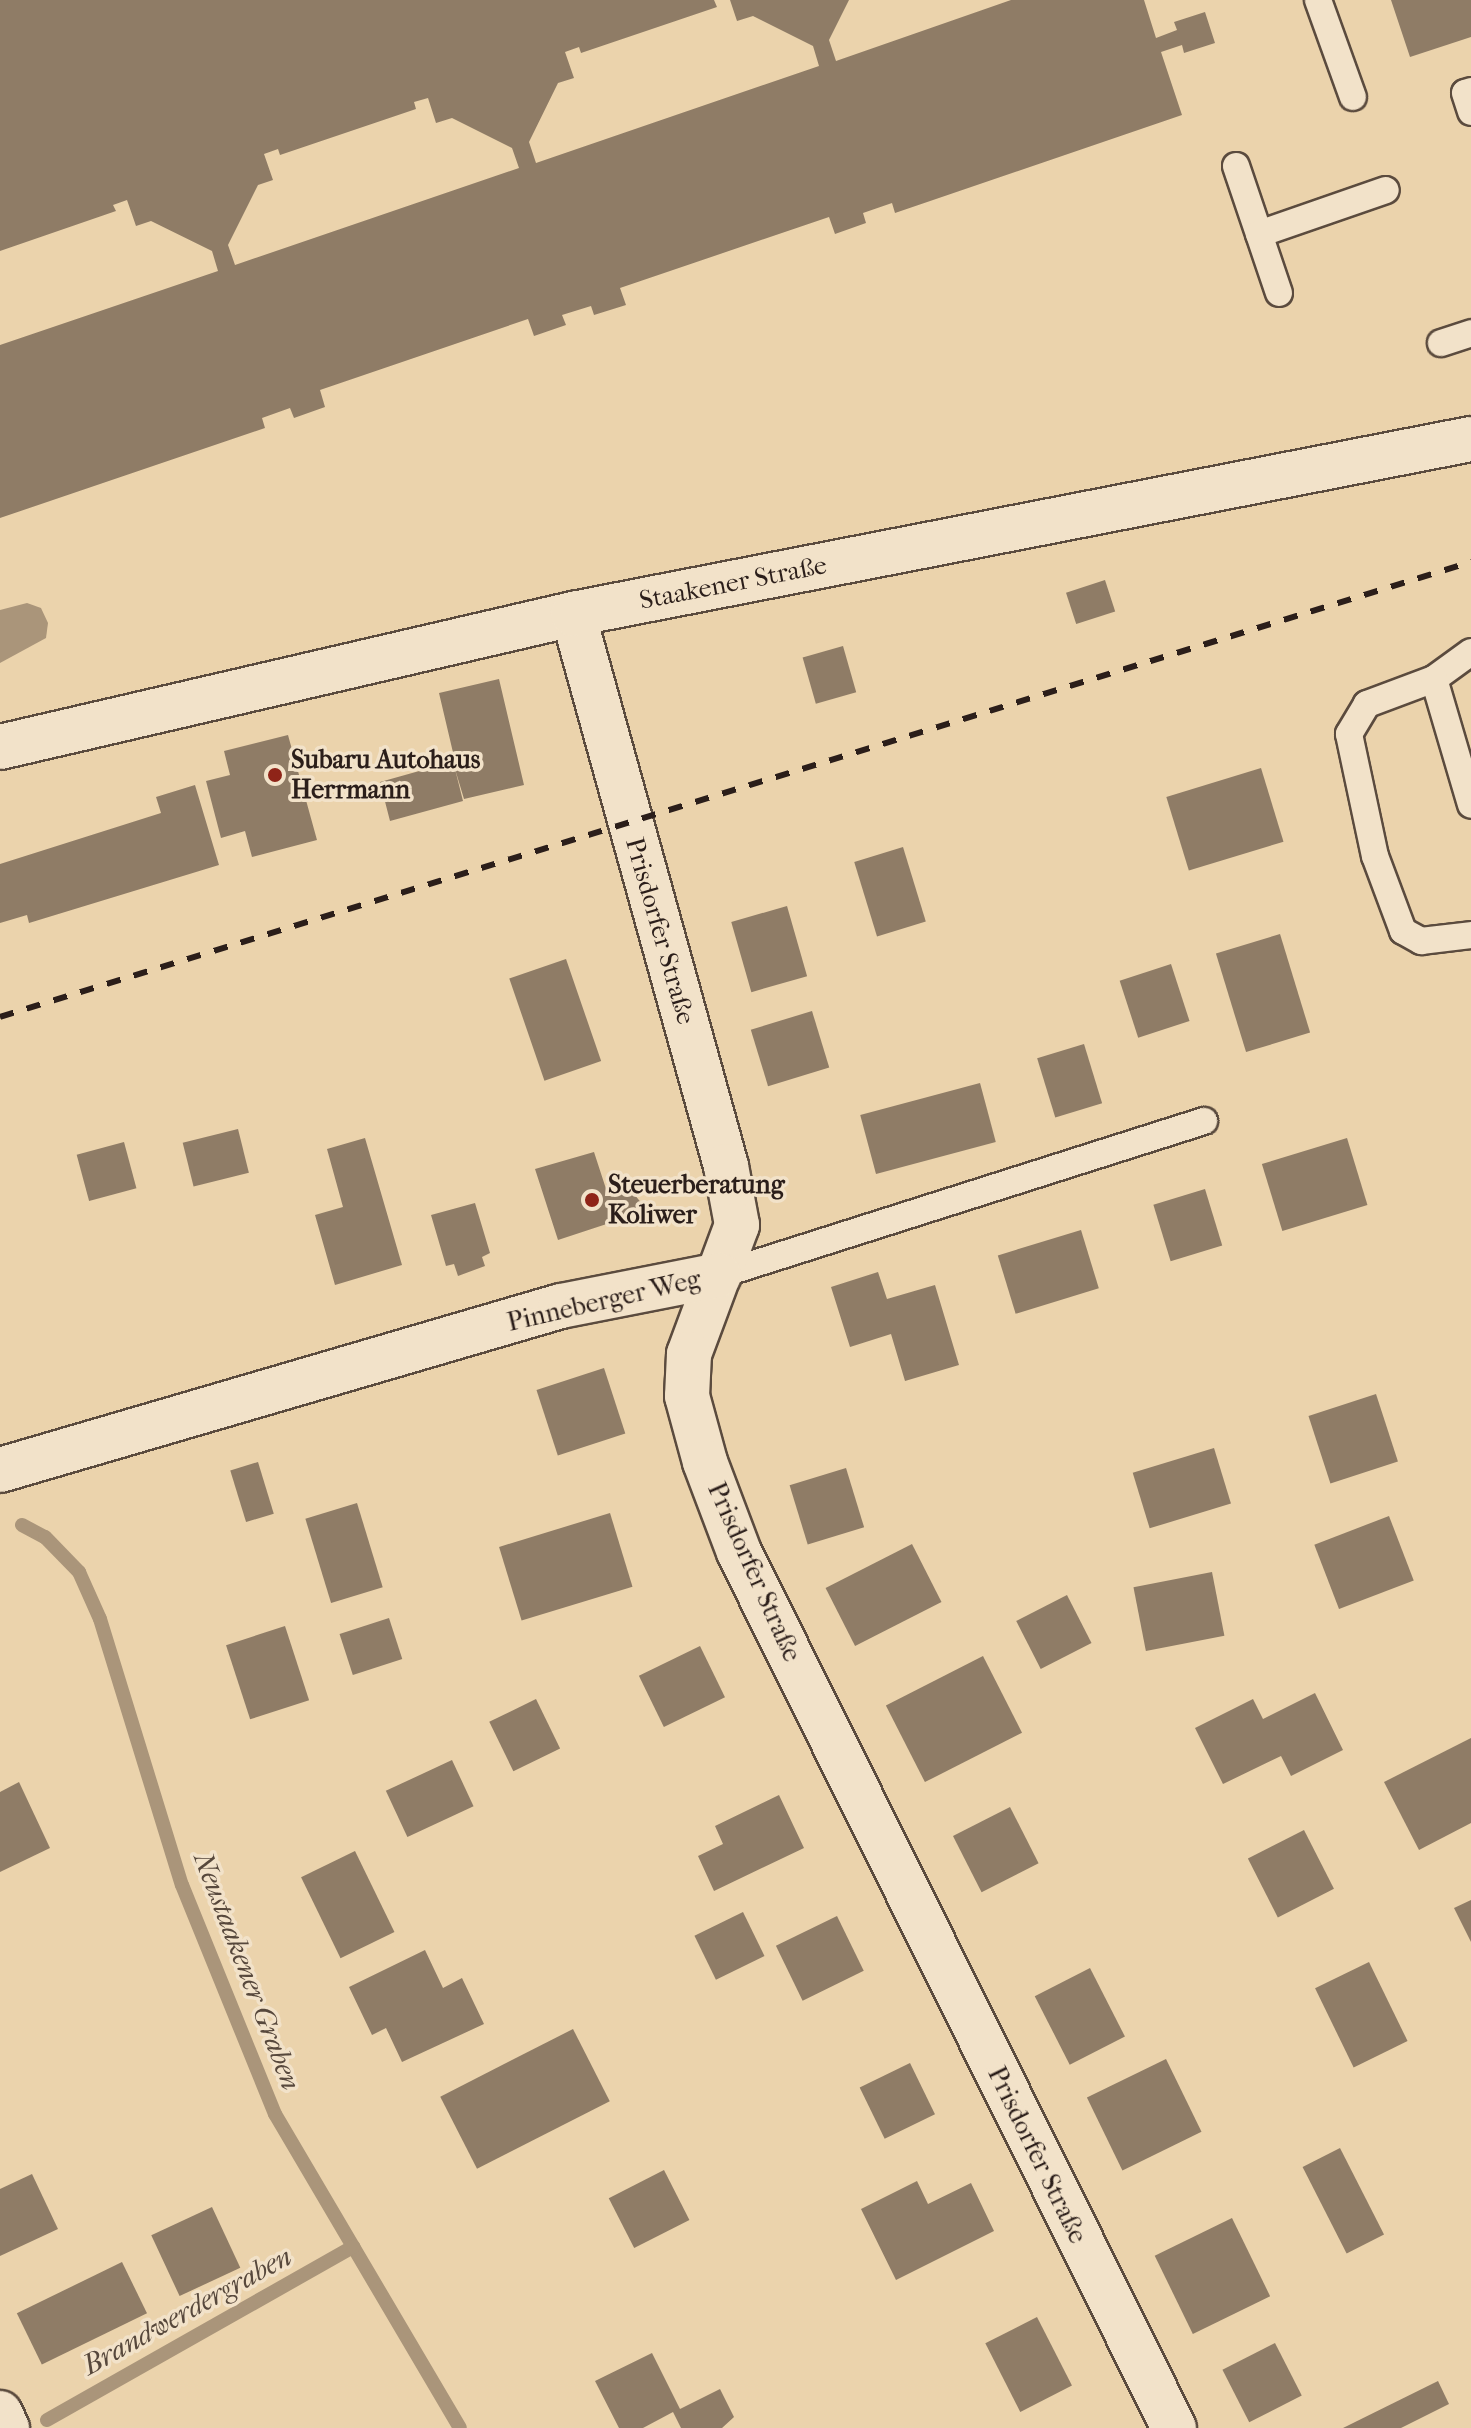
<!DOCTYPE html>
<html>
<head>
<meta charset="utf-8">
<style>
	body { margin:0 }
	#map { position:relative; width:1471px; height:2428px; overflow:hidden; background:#ebd3ac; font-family:"IM FELL French Canon",serif }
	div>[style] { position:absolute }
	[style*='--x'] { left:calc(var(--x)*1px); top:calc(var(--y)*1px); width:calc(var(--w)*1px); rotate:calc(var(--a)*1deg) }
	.water>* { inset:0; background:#aa957a }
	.stream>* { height:14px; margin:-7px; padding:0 7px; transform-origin:7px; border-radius:7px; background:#aa957a }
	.building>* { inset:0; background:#8f7c66; transform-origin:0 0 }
	.roads { filter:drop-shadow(2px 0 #5b4b3e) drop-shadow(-2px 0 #5b4b3e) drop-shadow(0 2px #5b4b3e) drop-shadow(0 -2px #5b4b3e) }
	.lane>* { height:26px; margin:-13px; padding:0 13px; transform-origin:13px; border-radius:13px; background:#f2e2c9 }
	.street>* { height:44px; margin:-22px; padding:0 22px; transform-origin:22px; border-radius:22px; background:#f2e2c9 }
	.rail>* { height:6px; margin-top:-3px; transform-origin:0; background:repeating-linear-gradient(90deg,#2b1e1a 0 14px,transparent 0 28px) }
	.dots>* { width:22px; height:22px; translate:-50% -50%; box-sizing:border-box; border:4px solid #f2e2c9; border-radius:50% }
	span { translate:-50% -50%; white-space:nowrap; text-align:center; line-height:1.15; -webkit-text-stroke:7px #f2e2c9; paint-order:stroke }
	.street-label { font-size:26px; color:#2b1e1a }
	.poi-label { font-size:26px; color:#2b1e1a; font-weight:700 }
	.left { translate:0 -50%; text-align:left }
	.water-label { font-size:28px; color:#57483c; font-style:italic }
</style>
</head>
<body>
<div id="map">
	<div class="water">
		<div style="clip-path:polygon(27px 603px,41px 608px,48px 623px,46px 638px,0 663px,0 610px)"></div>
	</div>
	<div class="stream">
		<div style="--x:22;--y:1525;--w:26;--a:28"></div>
		<div style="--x:45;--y:1537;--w:49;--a:45.8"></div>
		<div style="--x:79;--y:1572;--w:51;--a:65.9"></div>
		<div style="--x:100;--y:1619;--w:278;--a:72.9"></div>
		<div style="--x:182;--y:1885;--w:247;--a:67.9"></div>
		<div style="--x:275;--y:2114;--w:364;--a:59.5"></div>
		<div style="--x:47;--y:2420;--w:352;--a:-29.5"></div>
	</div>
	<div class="building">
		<div style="clip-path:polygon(evenodd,0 0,714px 0,717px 7px,581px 53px,579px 47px,565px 52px,574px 78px,558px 83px,529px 142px,536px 163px,819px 66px,813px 46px,753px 16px,737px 21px,730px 0,849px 0,829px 40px,836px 61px,1011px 0,1144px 0,1156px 38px,1177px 30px,1174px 22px,1205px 12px,1215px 43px,1184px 53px,1182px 45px,1161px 52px,1182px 115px,895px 213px,892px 203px,863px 213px,866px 223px,835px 234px,829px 217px,620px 288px,626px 305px,594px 315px,591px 306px,562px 315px,566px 325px,534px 336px,528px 319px,320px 390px,325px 407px,294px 418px,290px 408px,262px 418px,265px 428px,0 518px,0 345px,218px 271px,212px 251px,151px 221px,136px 226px,127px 200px,113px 205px,116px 211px,0 251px,0 0,428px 98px,436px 123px,452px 118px,512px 148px,519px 168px,235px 265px,228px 245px,258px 185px,273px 180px,264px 154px,278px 149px,280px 155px,416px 109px,414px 102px,428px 98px)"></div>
		<div style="clip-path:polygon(1391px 0,1471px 0,1471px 37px,1410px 57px)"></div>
		<div style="left:1105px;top:580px;width:33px;height:41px;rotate:72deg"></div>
		<div style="left:843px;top:646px;width:48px;height:42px;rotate:74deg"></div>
		<div style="clip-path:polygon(499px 679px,524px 785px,464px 799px,455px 769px,463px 801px,390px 821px,380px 782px,455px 761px,439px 693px)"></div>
		<div style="clip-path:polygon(288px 735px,317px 840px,252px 857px,245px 831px,221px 838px,206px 781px,230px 775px,224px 751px)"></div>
		<div style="left:1261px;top:768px;width:77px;height:99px;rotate:73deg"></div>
		<div style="clip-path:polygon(195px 785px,219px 865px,29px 923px,27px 915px,0 923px,0 864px,161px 813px,156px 797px)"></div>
		<div style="left:903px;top:847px;width:78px;height:51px;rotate:73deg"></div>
		<div style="left:787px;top:906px;width:73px;height:58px;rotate:74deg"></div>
		<div style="left:1280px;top:934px;width:103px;height:67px;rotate:73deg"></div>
		<div style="left:566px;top:959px;width:108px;height:60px;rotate:71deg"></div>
		<div style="left:1171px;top:964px;width:60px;height:54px;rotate:72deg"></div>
		<div style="left:812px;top:1011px;width:59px;height:64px;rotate:73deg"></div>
		<div style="left:1084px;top:1044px;width:62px;height:49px;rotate:73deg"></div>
		<div style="left:980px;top:1083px;width:61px;height:124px;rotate:75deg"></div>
		<div style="left:238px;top:1129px;width:45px;height:57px;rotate:76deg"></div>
		<div style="clip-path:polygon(365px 1138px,402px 1265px,335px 1285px,315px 1215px,343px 1207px,327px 1149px)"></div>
		<div style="left:1347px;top:1138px;width:70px;height:89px;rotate:73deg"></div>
		<div style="left:124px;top:1142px;width:48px;height:49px;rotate:75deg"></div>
		<div style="clip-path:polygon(594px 1152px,608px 1195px,629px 1188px,643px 1205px,637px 1214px,558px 1240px,535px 1169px)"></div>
		<div style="left:1205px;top:1189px;width:59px;height:54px;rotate:73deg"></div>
		<div style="clip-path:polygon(475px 1203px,490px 1253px,482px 1257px,485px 1266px,458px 1276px,454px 1264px,446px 1266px,431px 1215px)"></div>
		<div style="left:1081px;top:1230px;width:61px;height:87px;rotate:73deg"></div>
		<div style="clip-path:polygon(878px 1272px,887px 1299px,935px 1285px,959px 1365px,905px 1381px,891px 1334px,850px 1347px,831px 1287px)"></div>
		<div style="left:604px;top:1368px;width:69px;height:71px;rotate:72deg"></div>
		<div style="left:1376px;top:1394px;width:71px;height:71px;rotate:72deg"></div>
		<div style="left:1214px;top:1448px;width:58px;height:85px;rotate:73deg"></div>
		<div style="left:258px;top:1462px;width:54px;height:29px;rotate:73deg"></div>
		<div style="left:846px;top:1468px;width:62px;height:59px;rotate:73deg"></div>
		<div style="left:357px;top:1503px;width:88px;height:54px;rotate:73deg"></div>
		<div style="left:610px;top:1513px;width:77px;height:116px;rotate:73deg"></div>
		<div style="left:1389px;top:1516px;width:69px;height:80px;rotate:69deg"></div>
		<div style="left:912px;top:1544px;width:65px;height:97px;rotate:63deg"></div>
		<div style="left:1212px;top:1572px;width:65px;height:80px;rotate:79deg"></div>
		<div style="left:1067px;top:1595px;width:54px;height:57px;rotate:63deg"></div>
		<div style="left:389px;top:1618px;width:43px;height:52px;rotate:72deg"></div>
		<div style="left:285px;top:1626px;width:78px;height:62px;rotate:72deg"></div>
		<div style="left:700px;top:1646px;width:57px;height:68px;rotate:64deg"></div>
		<div style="left:983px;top:1656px;width:86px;height:109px;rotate:63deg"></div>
		<div style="clip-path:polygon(1315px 1693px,1343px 1750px,1291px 1776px,1281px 1756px,1223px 1784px,1195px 1728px,1253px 1699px,1263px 1719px)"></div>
		<div style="left:536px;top:1699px;width:55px;height:52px;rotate:64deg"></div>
		<div style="clip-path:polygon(1471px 1738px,1471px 1823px,1419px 1850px,1384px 1782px)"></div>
		<div style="left:452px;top:1760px;width:51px;height:73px;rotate:65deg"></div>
		<div style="clip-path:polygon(19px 1782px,50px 1848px,0 1872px,0 1792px)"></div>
		<div style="clip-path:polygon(779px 1795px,804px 1848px,714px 1891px,698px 1856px,723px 1844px,715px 1826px)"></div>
		<div style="left:1010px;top:1807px;width:63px;height:64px;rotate:63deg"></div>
		<div style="left:1304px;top:1830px;width:66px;height:63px;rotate:63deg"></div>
		<div style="left:355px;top:1851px;width:90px;height:60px;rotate:64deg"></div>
		<div style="clip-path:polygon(1471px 1900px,1471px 1942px,1454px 1908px)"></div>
		<div style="left:743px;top:1912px;width:49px;height:54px;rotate:64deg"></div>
		<div style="left:837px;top:1916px;width:61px;height:68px;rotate:64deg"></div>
		<div style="clip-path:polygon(425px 1950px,443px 1988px,462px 1978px,484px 2024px,402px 2062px,386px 2028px,372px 2035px,349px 1987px)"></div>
		<div style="left:1369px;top:1962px;width:88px;height:60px;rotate:64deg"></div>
		<div style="left:1090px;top:1968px;width:77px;height:62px;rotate:63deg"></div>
		<div style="left:573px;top:2029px;width:81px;height:149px;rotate:63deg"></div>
		<div style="left:1166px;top:2059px;width:81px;height:88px;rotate:64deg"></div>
		<div style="left:910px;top:2063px;width:57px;height:56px;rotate:64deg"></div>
		<div style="left:1340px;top:2148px;width:97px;height:42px;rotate:63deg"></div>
		<div style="left:664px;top:2170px;width:56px;height:62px;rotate:63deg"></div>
		<div style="clip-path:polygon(32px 2174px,58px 2229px,0 2256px,0 2189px)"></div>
		<div style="clip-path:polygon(917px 2181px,928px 2204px,971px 2183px,994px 2231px,896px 2280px,861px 2209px)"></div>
		<div style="left:212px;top:2207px;width:67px;height:67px;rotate:65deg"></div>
		<div style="left:1232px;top:2218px;width:87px;height:86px;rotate:64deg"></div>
		<div style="left:122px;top:2262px;width:57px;height:117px;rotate:64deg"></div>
		<div style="left:1037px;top:2317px;width:77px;height:58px;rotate:63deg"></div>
		<div style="left:1275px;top:2343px;width:59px;height:59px;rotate:63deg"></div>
		<div style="clip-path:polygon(652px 2353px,680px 2409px,720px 2389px,734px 2417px,722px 2428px,681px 2428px,673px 2412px,643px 2428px,619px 2428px,595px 2381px)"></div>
		<div style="clip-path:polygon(1438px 2381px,1449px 2404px,1401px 2428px,1343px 2428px)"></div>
	</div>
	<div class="roads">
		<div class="lane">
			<div style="--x:1318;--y:0;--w:103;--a:70.2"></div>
			<div style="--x:1471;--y:91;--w:6;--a:162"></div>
			<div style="--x:1465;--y:93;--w:20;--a:72"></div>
			<div style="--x:1236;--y:166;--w:134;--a:71.3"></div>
			<div style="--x:1259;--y:234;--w:134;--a:-19.1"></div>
			<div style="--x:1441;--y:343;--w:32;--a:-18"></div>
			<div style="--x:1471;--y:652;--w:46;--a:143.9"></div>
			<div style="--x:1434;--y:679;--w:72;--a:159.5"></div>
			<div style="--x:1367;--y:704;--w:35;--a:121"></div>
			<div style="--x:1349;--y:734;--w:125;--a:78"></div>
			<div style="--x:1375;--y:856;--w:80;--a:69.5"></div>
			<div style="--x:1403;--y:931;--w:21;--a:29"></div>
			<div style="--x:1421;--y:941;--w:50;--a:-6.8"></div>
			<div style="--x:1434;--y:679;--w:131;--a:73.6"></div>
			<div style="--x:719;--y:1275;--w:509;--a:-17.62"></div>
		</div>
		<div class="street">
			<div style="--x:573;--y:614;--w:573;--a:74.51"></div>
			<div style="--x:726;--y:1166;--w:60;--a:79.4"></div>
			<div style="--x:737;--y:1225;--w:138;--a:110.4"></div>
			<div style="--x:689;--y:1354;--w:42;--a:92.7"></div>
			<div style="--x:687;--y:1396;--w:68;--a:74.7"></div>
			<div style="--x:705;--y:1462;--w:96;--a:69.3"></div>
			<div style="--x:739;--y:1552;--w:978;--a:63.59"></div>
			<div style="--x:0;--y:747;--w:588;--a:-13.07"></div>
			<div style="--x:573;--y:614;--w:915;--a:-11.03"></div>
			<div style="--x:0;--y:1470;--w:584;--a:-16.3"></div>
			<div style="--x:561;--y:1306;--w:161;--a:-11.1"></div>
			<div style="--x:0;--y:2413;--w:17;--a:65"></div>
		</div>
	</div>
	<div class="rail">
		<div style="--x:0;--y:1017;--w:1540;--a:-17.19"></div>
	</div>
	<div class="dots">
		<div style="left:275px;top:775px;background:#8f2418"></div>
		<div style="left:592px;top:1200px;background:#8f2418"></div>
	</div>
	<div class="street-label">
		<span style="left:733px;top:583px;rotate:-11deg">Staakener Straße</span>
		<span style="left:660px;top:931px;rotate:74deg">Prisdorfer Straße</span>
		<span style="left:604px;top:1301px;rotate:-13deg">Pinneberger Weg</span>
		<span style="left:754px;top:1572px;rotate:66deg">Prisdorfer Straße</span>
		<span style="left:1037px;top:2155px;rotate:64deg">Prisdorfer Straße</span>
	</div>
	<div class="poi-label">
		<span class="left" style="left:291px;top:775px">Subaru Autohaus<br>Herrmann</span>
		<span class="left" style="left:608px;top:1200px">Steuerberatung<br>Koliwer</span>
	</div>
	<div class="water-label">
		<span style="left:247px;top:1971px;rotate:69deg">Neustaakener Graben</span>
		<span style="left:187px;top:2311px;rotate:-29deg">Brandwerdergraben</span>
	</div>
</div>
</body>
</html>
